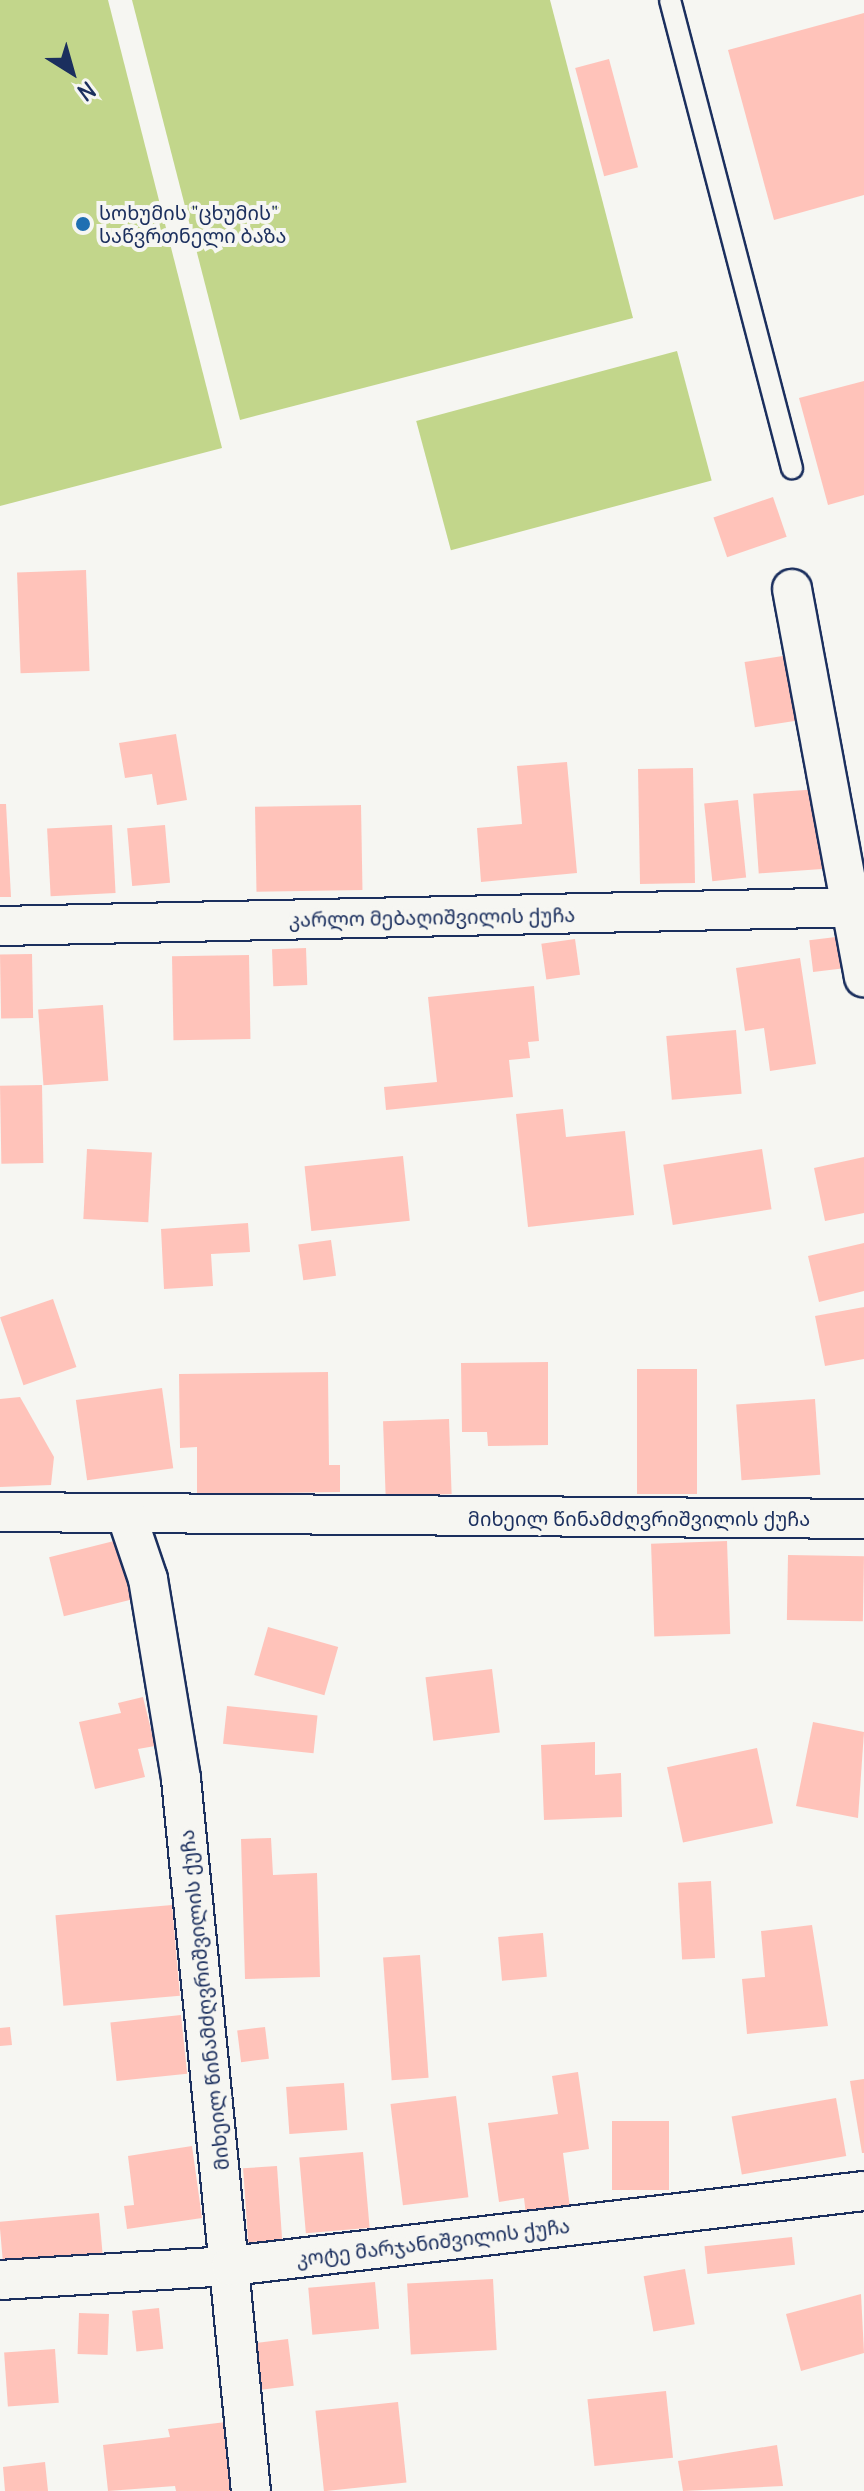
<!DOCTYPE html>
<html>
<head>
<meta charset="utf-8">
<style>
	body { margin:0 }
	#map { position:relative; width:864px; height:2491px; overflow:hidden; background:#f6f6f2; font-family:Delius,"Noto Sans Georgian",sans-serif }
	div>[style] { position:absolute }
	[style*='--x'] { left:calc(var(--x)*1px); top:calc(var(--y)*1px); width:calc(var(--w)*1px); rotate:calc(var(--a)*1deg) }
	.green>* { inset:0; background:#c2d68b; transform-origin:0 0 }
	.building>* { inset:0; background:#ffc3ba; transform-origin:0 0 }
	.roads { filter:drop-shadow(2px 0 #1b2f5e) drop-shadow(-2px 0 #1b2f5e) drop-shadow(0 2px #1b2f5e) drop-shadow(0 -2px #1b2f5e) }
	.lane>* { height:20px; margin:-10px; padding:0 10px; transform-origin:10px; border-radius:10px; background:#f6f6f2 }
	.street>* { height:38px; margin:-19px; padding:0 19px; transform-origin:19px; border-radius:19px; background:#f6f6f2 }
	.dots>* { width:22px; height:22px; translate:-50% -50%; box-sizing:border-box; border:4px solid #f6f6f2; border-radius:50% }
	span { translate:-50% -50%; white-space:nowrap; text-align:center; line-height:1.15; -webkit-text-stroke:8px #f6f6f2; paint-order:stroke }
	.poi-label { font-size:20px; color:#1b2f5e }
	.left { translate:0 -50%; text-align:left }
	.street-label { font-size:20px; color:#1b2f5e }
	.north { position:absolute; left:32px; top:32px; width:80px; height:80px; -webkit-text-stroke:6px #f6f6f2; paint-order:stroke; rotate:143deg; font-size:22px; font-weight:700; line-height:32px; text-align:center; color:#1b2f5e }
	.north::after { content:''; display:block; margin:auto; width:28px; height:36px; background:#1b2f5e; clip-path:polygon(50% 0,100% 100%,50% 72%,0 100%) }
</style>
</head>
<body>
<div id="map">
	<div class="green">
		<div style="clip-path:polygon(0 0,108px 0,222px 448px,0 506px)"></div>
		<div style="clip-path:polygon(132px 0,550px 0,633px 318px,240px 420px)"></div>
		<div style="left:677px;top:351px;width:134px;height:270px;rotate:75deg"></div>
	</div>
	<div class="building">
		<div style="clip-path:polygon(864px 13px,864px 195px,774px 220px,728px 50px)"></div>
		<div style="left:609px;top:59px;width:112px;height:35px;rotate:75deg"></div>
		<div style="clip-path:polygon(864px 381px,864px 495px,828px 505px,799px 398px)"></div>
		<div style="left:773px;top:497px;width:42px;height:63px;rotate:71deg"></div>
		<div style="left:86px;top:570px;width:101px;height:69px;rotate:88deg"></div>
		<div style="left:789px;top:655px;width:66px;height:45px;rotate:81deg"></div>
		<div style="clip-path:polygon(176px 734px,187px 800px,157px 805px,152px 774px,125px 778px,119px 743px)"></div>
		<div style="clip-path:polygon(567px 762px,577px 873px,481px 882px,477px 828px,522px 824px,517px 766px)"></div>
		<div style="left:693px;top:768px;width:115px;height:55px;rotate:89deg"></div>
		<div style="left:820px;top:789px;width:80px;height:67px;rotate:86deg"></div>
		<div style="left:738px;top:800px;width:78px;height:34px;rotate:84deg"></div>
		<div style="clip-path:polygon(0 804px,6px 804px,11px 897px,0 897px)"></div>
		<div style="left:361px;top:805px;width:85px;height:106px;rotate:89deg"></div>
		<div style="left:112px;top:825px;width:68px;height:65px;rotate:87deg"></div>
		<div style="left:165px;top:825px;width:58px;height:38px;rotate:85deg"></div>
		<div style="left:844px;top:936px;width:32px;height:35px;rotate:83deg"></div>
		<div style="left:575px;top:939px;width:36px;height:34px;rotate:82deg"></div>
		<div style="left:306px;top:948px;width:37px;height:34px;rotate:88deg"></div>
		<div style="left:32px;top:954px;width:64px;height:32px;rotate:89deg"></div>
		<div style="left:249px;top:955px;width:84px;height:77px;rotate:89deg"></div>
		<div style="clip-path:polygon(800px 958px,816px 1064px,770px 1071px,764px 1028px,745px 1031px,736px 968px)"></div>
		<div style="clip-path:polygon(534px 986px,539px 1041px,528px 1042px,530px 1058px,509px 1060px,513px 1097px,386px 1110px,384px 1087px,437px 1082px,428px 997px)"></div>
		<div style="left:103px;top:1005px;width:76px;height:65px;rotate:86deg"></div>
		<div style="left:736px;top:1030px;width:64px;height:70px;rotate:85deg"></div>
		<div style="left:42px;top:1085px;width:78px;height:42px;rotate:89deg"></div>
		<div style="clip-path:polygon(563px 1109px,566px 1137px,625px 1131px,634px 1215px,528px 1227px,516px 1114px)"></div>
		<div style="left:87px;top:1149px;width:65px;height:70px;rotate:3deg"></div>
		<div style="left:762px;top:1149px;width:61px;height:100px;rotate:81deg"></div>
		<div style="left:403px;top:1156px;width:65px;height:99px;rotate:84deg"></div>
		<div style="clip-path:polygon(864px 1157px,864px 1213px,825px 1221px,814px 1168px)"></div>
		<div style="clip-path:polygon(248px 1223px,250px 1252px,211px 1254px,213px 1286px,164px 1289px,161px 1229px)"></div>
		<div style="left:331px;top:1240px;width:36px;height:33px;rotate:82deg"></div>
		<div style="clip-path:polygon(864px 1243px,864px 1291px,819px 1302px,808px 1256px)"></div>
		<div style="left:53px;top:1299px;width:72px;height:56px;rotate:71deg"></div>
		<div style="clip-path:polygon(864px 1307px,864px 1359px,825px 1366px,815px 1316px)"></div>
		<div style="clip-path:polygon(548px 1362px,548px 1445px,488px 1446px,487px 1432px,462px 1432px,461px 1363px)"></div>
		<div style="left:697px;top:1369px;width:125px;height:60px;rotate:90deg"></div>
		<div style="clip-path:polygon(328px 1372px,329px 1465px,340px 1465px,340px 1492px,197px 1494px,197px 1447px,180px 1448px,179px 1374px)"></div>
		<div style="left:162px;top:1388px;width:81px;height:87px;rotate:82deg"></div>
		<div style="clip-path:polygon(20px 1397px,54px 1457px,51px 1485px,0 1487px,0 1399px)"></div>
		<div style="left:815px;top:1399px;width:76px;height:79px;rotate:86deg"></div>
		<div style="left:449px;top:1419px;width:75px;height:66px;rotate:88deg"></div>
		<div style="left:118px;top:1540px;width:61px;height:71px;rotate:76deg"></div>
		<div style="left:727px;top:1541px;width:93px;height:76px;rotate:88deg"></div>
		<div style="left:788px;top:1555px;width:76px;height:65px;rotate:1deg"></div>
		<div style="left:268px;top:1627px;width:73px;height:50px;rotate:16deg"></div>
		<div style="left:492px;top:1669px;width:64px;height:67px;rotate:83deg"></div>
		<div style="clip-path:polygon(143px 1697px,155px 1746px,138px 1749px,145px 1777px,95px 1789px,79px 1722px,121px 1713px,118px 1703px)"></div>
		<div style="left:227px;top:1706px;width:91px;height:38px;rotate:6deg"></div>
		<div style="clip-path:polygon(813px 1722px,864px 1732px,858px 1818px,796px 1806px)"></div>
		<div style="clip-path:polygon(595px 1742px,595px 1775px,621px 1773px,622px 1817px,544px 1820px,541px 1745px)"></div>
		<div style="left:757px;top:1748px;width:77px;height:92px;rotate:78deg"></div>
		<div style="clip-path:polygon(271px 1838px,273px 1875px,317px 1873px,320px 1977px,245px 1979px,241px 1839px)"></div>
		<div style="left:711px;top:1881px;width:77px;height:33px;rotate:87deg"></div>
		<div style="left:172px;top:1905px;width:91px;height:117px;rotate:85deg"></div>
		<div style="clip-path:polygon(812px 1925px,828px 2026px,747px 2034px,742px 1979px,765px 1977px,761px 1931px)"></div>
		<div style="left:543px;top:1933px;width:44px;height:45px;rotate:85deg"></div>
		<div style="left:420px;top:1955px;width:123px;height:37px;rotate:86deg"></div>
		<div style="left:181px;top:2015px;width:59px;height:71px;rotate:84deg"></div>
		<div style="clip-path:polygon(10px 2027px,12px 2045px,0 2046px,0 2028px)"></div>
		<div style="left:265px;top:2027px;width:32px;height:28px;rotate:83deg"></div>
		<div style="clip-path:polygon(578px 2072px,589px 2149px,563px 2153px,570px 2208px,526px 2215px,524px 2198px,499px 2202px,488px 2123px,558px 2114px,552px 2076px)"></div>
		<div style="clip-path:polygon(864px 2079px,864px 2153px,862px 2153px,850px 2081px)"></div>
		<div style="left:344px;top:2083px;width:47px;height:58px;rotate:86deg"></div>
		<div style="left:456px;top:2096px;width:102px;height:66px;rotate:83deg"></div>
		<div style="left:836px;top:2098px;width:59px;height:106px;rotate:80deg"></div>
		<div style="left:612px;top:2121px;width:57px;height:69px"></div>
		<div style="clip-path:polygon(192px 2146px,202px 2218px,127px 2229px,124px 2206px,134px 2205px,128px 2156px)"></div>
		<div style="left:363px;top:2152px;width:76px;height:64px;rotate:85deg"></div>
		<div style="left:277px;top:2166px;width:74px;height:34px;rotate:86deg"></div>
		<div style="left:99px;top:2213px;width:45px;height:100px;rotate:85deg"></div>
		<div style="left:792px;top:2237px;width:28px;height:88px;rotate:84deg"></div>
		<div style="left:685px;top:2269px;width:56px;height:42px;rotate:80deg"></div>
		<div style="left:493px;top:2279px;width:71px;height:86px;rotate:87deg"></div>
		<div style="left:375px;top:2282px;width:47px;height:67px;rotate:85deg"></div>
		<div style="clip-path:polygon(861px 2294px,864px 2353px,801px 2371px,786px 2314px)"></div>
		<div style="left:159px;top:2308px;width:41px;height:27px;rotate:84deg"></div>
		<div style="left:79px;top:2313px;width:30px;height:41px;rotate:2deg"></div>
		<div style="left:288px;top:2339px;width:47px;height:37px;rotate:83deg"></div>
		<div style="left:55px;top:2349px;width:54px;height:51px;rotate:86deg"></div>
		<div style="left:666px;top:2391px;width:67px;height:79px;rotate:84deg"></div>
		<div style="left:398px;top:2402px;width:81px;height:83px;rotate:84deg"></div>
		<div style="clip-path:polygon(226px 2422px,234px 2491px,176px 2491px,175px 2486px,108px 2491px,103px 2445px,170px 2437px,168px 2429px)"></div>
		<div style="clip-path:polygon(777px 2445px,783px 2486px,683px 2491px,678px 2461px)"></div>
		<div style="clip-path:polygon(45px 2462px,48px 2491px,5px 2491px,3px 2467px)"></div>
	</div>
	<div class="roads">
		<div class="lane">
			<div style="--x:670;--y:0;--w:484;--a:75.4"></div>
		</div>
		<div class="street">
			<div style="--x:792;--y:589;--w:395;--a:79.5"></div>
			<div style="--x:0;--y:926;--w:864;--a:-1.26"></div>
			<div style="--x:0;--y:1512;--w:864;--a:0.46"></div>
			<div style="--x:126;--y:1514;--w:69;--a:71.3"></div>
			<div style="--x:148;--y:1579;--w:203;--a:80.6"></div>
			<div style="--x:181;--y:1779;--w:715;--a:84.39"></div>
			<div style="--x:0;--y:2280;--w:231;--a:-3.5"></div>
			<div style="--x:231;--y:2266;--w:637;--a:-6.76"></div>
		</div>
	</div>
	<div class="dots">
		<div style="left:83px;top:224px;background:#1f6fb2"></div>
	</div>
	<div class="poi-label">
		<span class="left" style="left:99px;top:224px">სოხუმის "ცხუმის"<br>საწვრთნელი ბაზა</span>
	</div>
	<div class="street-label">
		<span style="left:432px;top:917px;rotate:-1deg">კარლო მებაღიშვილის ქუჩა</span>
		<span style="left:639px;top:1518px">მიხეილ წინამძღვრიშვილის ქუჩა</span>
		<span style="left:204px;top:2000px;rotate:-96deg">მიხეილ წინამძღვრიშვილის ქუჩა</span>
		<span style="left:433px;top:2242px;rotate:-7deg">კოტე მარჯანიშვილის ქუჩა</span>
	</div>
	<div class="north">N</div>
</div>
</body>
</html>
